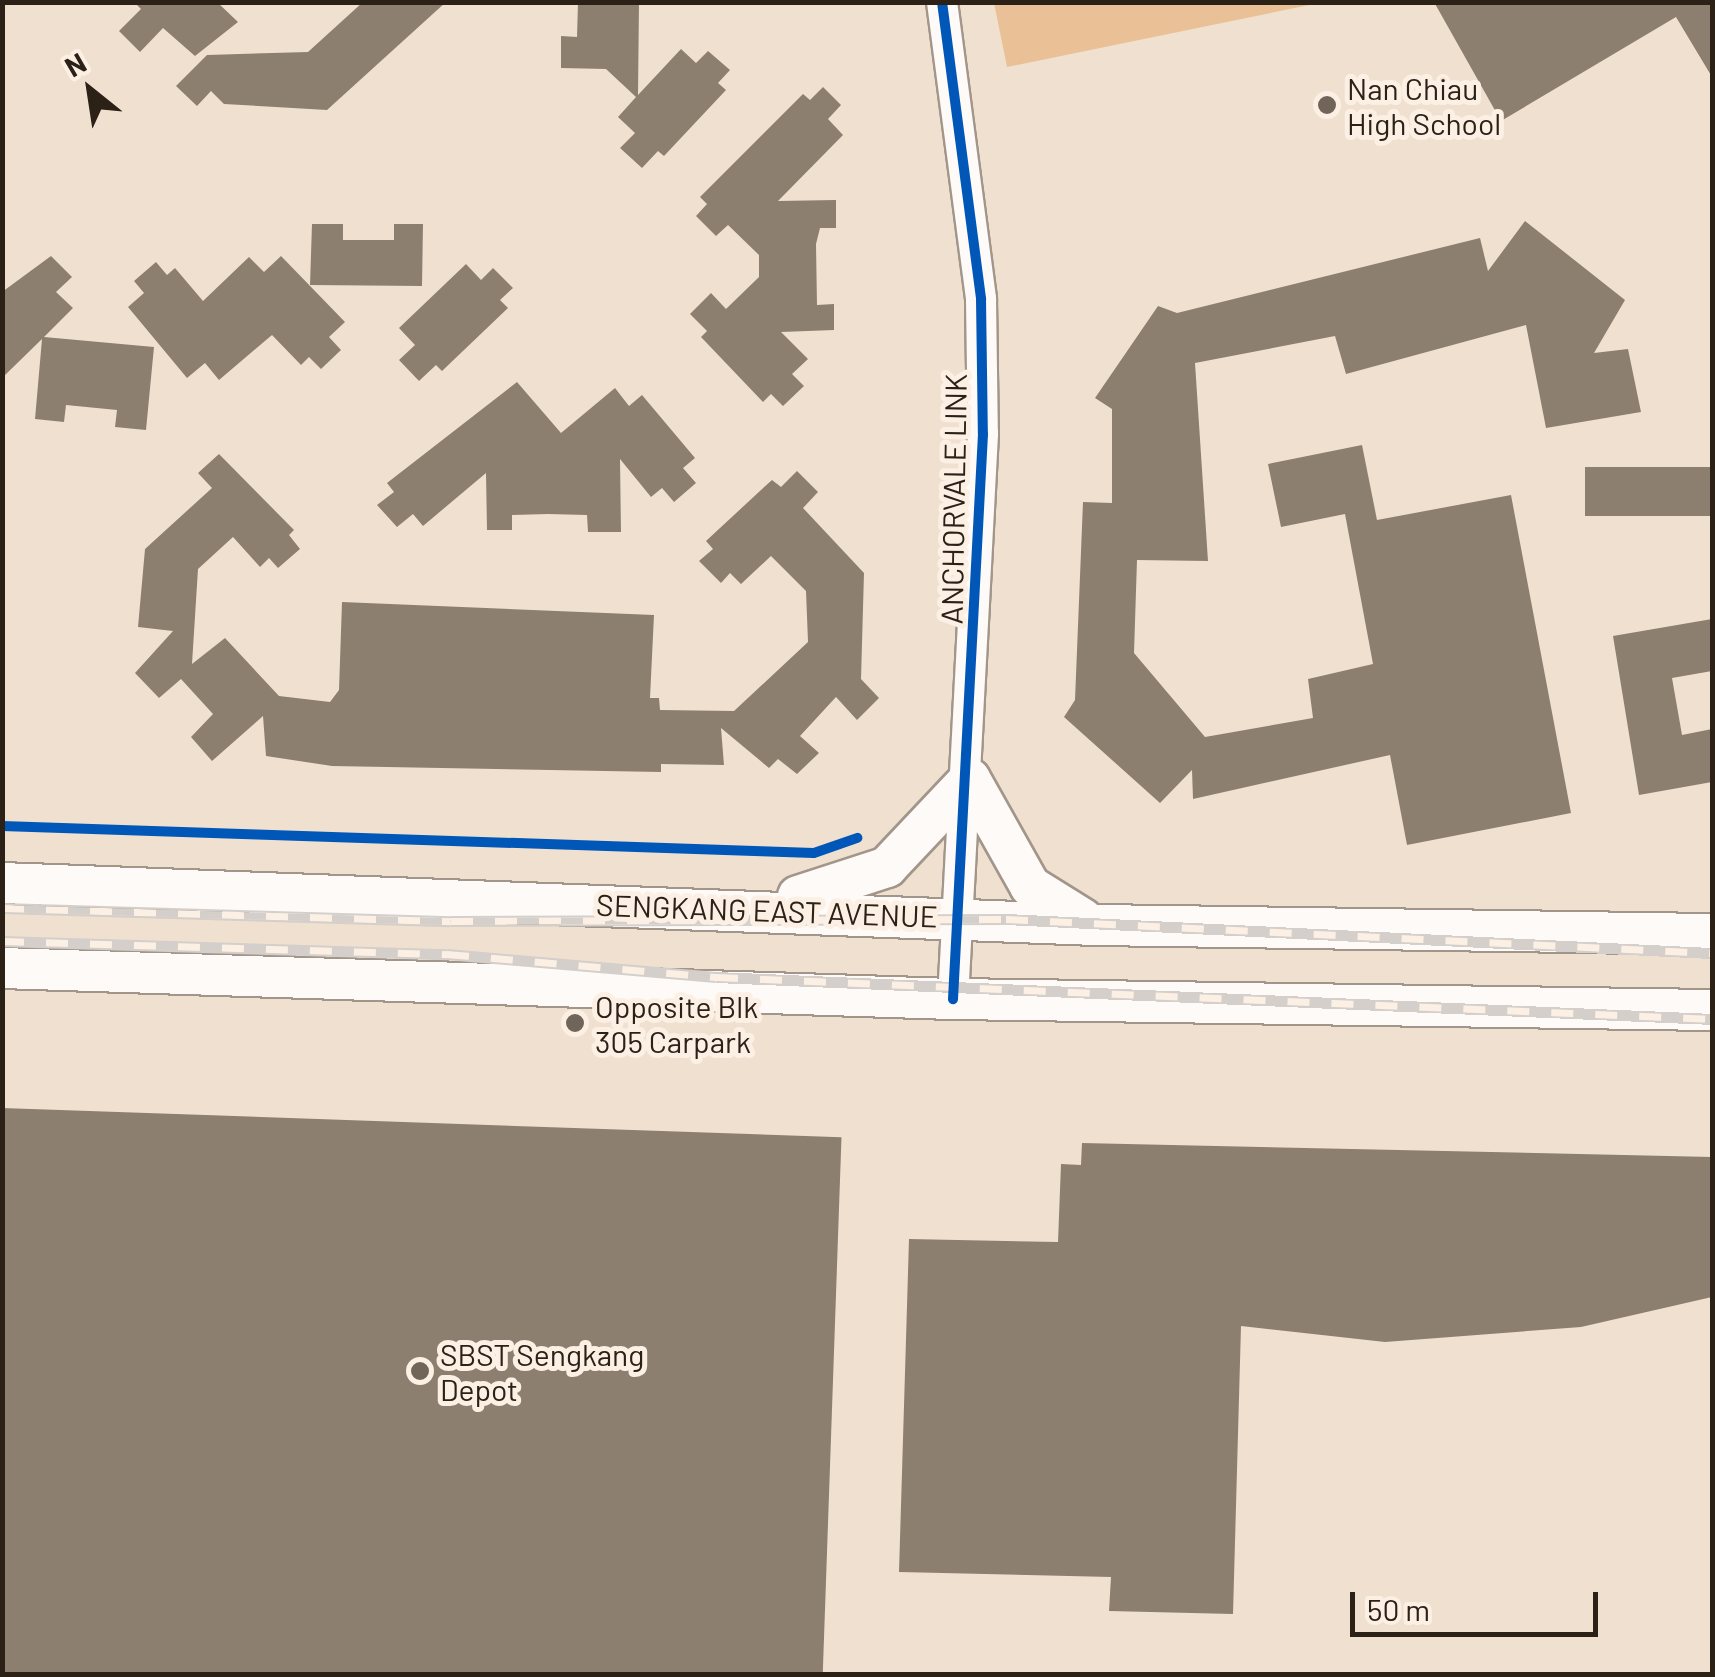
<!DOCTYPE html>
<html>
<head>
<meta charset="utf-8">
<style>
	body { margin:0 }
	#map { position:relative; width:1715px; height:1677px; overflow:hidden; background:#f0e0d0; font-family:Barlow,sans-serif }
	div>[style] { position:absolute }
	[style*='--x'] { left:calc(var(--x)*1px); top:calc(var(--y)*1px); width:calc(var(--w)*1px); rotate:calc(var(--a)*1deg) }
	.green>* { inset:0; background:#eac197 }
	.building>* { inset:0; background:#8d7f6f; transform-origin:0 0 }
	.roads { filter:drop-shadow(2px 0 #a2968a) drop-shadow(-2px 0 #a2968a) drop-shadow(0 2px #a2968a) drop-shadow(0 -2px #a2968a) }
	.minor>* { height:30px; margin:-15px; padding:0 15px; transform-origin:15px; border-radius:15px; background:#fdfaf8 }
	.secondary>* { height:40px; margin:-20px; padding:0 20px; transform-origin:20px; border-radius:20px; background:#fdfaf8 }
	.rail>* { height:11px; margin-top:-5.5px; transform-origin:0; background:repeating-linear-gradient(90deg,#fcf0e4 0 22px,#d4cfca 0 44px); box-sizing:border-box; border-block:2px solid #d4cfca }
	.cycleway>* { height:10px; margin:-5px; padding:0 5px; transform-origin:5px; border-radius:5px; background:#0057b8 }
	.dots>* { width:28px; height:28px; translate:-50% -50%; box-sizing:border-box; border:5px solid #fcf0e4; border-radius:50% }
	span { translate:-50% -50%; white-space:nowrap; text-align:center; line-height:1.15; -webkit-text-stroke:10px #fcf0e4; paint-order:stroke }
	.poi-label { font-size:30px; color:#2c2117 }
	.left { translate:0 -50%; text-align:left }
	.street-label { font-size:30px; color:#2c2117 }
	.frame { position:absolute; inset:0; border:5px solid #2c2117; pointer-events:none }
	.north { position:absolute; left:40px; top:40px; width:100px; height:100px; -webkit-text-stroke:8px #fcf0e4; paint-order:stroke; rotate:330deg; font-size:28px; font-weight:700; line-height:40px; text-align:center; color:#2c2117 }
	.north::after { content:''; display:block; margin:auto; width:35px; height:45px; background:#2c2117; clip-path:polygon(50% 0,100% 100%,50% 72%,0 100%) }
	.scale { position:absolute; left:1350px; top:1592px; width:248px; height:45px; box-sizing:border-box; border:5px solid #2c2117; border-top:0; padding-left:12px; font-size:30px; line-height:35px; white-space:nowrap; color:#2c2117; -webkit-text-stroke:8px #fcf0e4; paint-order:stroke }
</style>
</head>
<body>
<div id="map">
	<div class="green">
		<div style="clip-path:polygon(994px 3px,994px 2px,1319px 3px,1007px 67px)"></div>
	</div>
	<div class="building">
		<div style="clip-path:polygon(134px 2px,217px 2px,238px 22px,195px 56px,163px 28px,140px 52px,119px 31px,141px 9px)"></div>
		<div style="clip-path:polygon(363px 2px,446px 2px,327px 110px,224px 104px,211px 91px,197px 106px,176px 86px,207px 55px,308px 52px)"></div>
		<div style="clip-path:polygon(578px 2px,639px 2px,638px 95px,681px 49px,696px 63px,708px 51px,730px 70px,718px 83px,726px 90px,664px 156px,658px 151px,642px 168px,620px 148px,635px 133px,618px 117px,636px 97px,606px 69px,561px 68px,561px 36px,577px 37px)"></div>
		<div style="clip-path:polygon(1434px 2px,1712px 2px,1712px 77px,1676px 17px,1501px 121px)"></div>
		<div style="clip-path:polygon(823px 87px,841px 105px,828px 119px,843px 135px,778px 201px,836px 200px,836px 228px,820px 228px,816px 244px,817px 305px,834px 304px,834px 330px,781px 332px,808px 359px,792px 374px,804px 386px,783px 406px,771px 394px,763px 402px,701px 337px,707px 331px,690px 314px,711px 293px,726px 309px,759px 277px,759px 255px,728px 225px,716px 236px,696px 216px,707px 204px,700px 197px,803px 94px,810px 100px)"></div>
		<div style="clip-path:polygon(1525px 221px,1625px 300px,1594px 353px,1628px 349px,1641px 412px,1546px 428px,1526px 325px,1346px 374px,1335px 336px,1195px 363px,1208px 561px,1137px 560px,1134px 653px,1205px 737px,1313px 718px,1308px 679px,1373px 664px,1345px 514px,1281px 527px,1268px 464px,1362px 445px,1377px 520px,1511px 495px,1571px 813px,1407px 845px,1390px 755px,1193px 799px,1192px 770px,1160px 803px,1064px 717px,1075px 700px,1083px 502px,1112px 503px,1112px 409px,1095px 398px,1158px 306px,1177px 313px,1480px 238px,1488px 271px)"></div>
		<div style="clip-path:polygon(312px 224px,343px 224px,343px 240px,394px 240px,394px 224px,423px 224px,422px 286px,310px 285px)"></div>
		<div style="clip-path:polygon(51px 256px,72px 277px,56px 292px,73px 308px,44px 337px,154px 347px,146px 430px,115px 427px,117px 410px,66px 405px,64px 422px,35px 419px,42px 339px,2px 378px,2px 292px)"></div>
		<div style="clip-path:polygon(281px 256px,345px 322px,329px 337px,341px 350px,321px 369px,309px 357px,301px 365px,272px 335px,219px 380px,205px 363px,187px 378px,128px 307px,144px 293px,134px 281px,156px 262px,167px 275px,175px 268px,203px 301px,249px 257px,264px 272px)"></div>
		<div style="clip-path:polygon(466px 264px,481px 280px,493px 268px,513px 288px,500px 300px,508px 308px,442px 371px,436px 365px,419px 381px,399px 360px,415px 345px,399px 328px)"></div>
		<div style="clip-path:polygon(517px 382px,561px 433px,615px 388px,629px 406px,642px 395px,695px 458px,683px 468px,696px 483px,674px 502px,662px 488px,651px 497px,620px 459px,621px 532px,588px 532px,587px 515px,548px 514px,512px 515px,512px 530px,487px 530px,486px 473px,423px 526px,413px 514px,397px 527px,377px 505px,394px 492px,387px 483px)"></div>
		<div style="clip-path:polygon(219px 454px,294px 530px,289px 535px,300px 549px,278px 568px,269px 558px,260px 567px,233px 537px,198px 569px,192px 664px,225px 638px,279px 696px,330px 702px,339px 690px,342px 602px,654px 615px,650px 698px,659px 698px,660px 710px,734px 711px,808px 642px,806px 591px,771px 556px,741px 584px,730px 573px,721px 583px,699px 561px,713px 549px,706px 541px,761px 490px,772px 480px,781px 487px,797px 471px,818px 492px,803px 508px,864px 573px,861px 679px,879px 698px,857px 720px,836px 697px,800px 736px,819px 753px,797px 774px,778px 759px,769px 768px,721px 728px,724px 765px,661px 764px,661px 772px,332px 766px,266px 756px,263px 716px,212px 761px,191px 737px,213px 714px,181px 679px,159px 698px,135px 673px,173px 631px,138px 627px,145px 549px,212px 488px,198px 473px)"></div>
		<div style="left:1712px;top:467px;width:49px;height:127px;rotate:90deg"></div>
		<div style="clip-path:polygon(1712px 619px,1712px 671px,1672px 678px,1682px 735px,1712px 729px,1712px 782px,1639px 795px,1613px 636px)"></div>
		<div style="left:2px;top:1108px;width:840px;height:566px;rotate:2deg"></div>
		<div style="clip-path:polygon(1082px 1143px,1712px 1157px,1712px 1297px,1581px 1327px,1385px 1342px,1241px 1326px,1233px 1614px,1109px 1611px,1111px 1577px,899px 1572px,909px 1239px,1058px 1242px,1061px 1164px,1081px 1165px)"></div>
	</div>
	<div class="roads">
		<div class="minor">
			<div style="--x:942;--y:2;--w:300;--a:82.5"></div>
			<div style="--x:981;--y:299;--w:135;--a:89.2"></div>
			<div style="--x:983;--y:434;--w:566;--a:93.04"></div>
		</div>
		<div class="secondary">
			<div style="--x:2;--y:883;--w:1095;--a:2.2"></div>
			<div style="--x:1096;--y:925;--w:616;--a:0.84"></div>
			<div style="--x:798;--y:896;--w:94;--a:-18"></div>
			<div style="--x:887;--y:867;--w:121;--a:-46.7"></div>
			<div style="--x:970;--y:779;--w:123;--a:60.7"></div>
			<div style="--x:1030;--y:886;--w:62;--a:31.9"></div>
			<div style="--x:2;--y:968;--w:952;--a:1.87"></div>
			<div style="--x:953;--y:999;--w:759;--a:0.83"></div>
		</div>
	</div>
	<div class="rail">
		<div style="--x:2;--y:908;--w:449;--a:1.7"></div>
		<div style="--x:451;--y:921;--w:555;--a:-0.21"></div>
		<div style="--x:1006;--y:919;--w:707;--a:2.76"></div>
		<div style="--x:2;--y:941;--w:445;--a:1.7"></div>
		<div style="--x:447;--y:954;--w:270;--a:4.9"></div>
		<div style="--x:716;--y:977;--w:997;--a:2.41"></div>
	</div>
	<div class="cycleway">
		<div style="--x:942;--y:2;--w:300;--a:82.5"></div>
		<div style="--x:981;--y:299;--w:135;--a:89.2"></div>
		<div style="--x:983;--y:434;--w:566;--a:93.04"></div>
		<div style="--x:2;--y:826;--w:812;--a:1.9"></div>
		<div style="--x:814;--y:853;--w:46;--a:-19.2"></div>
	</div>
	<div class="dots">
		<div style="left:1327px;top:105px;background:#716458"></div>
		<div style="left:575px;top:1023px;background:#716458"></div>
		<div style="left:420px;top:1371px;background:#716458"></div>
	</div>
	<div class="poi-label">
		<span class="left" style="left:1347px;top:105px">Nan Chiau<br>High School</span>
		<span class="left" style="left:595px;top:1023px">Opposite Blk<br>305 Carpark</span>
		<span class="left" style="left:440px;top:1371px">SBST Sengkang<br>Depot</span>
	</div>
	<div class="street-label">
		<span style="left:953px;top:499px;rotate:-89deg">ANCHORVALE LINK</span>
		<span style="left:767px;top:910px;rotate:2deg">SENGKANG EAST AVENUE</span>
	</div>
	<div class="frame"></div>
	<div class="north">N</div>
	<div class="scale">50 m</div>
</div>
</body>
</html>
